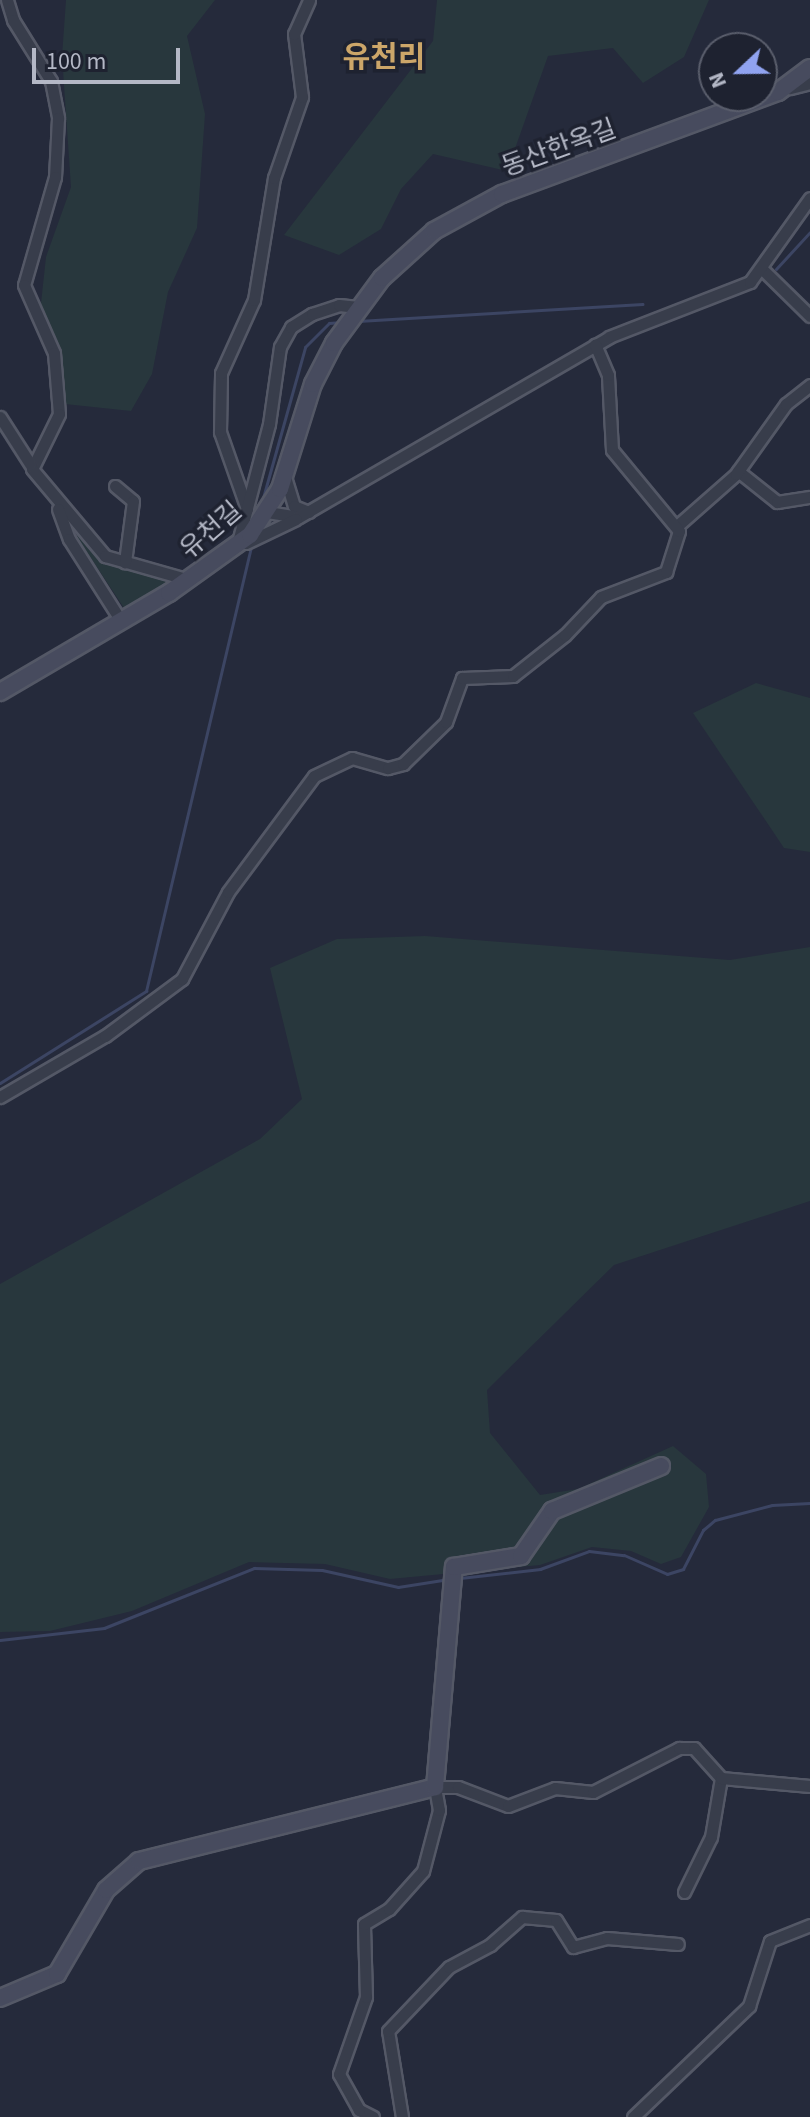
<!DOCTYPE html>
<html>
<head>
<meta charset="utf-8">
<style>
	body { margin:0 }
	#map { position:relative; width:810px; height:2117px; overflow:hidden; background:#252a3b; font-family:"Source Sans 3","Noto Sans KR",sans-serif }
	div>[style] { position:absolute }
	[style*='--x'] { left:calc(var(--x)*1px); top:calc(var(--y)*1px); width:calc(var(--w)*1px); rotate:calc(var(--a)*1deg) }
	.green>* { inset:0; background:#28373d }
	.stream>* { height:3px; margin:-1.5px; padding:0 1.5px; transform-origin:1.5px; border-radius:1.5px; background:#3c4563 }
	.roads { filter:drop-shadow(2px 0 #545866) drop-shadow(-2px 0 #545866) drop-shadow(0 2px #545866) drop-shadow(0 -2px #545866) }
	.street>* { height:11px; margin:-5.5px; padding:0 5.5px; transform-origin:5.5px; border-radius:5.5px; background:#383d4b }
	.secondary>* { height:16px; margin:-8px; padding:0 8px; transform-origin:8px; border-radius:8px; background:#474b5e }
	span { translate:-50% -50%; white-space:nowrap; text-align:center; line-height:1.15; -webkit-text-stroke:7px #1e2230; paint-order:stroke }
	.street-label { font-size:26px; color:#b4b8c6 }
	.quarter-label { font-size:30px; color:#cca669; font-weight:700 }
	.north { position:absolute; left:698px; top:32px; width:80px; height:80px; box-sizing:border-box; background:#1e2230; border:2px solid #5a5e6c; border-radius:50%; rotate:248deg; font-size:22px; font-weight:700; line-height:32px; text-align:center; color:#b4b8c6 }
	.north::after { content:''; display:block; margin:auto; width:28px; height:36px; background:#90a3f0; clip-path:polygon(50% 0,100% 100%,50% 72%,0 100%) }
	.scale { position:absolute; left:32px; top:48px; width:148px; height:36px; box-sizing:border-box; border:4px solid #b4b8c6; border-top:0; padding-left:10px; font-size:24px; line-height:28px; white-space:nowrap; color:#b4b8c6; -webkit-text-stroke:6px #1e2230; paint-order:stroke }
</style>
</head>
<body>
<div id="map">
	<div class="green">
		<div style="clip-path:polygon(66px 0,215px 0,187px 36px,205px 114px,197px 228px,168px 292px,152px 374px,131px 411px,65px 404px,38px 331px,46px 257px,71px 187px,62px 56px)"></div>
		<div style="clip-path:polygon(437px 0,709px 0,684px 57px,643px 83px,613px 48px,548px 56px,507px 171px,433px 154px,401px 189px,381px 229px,339px 255px,284px 235px,433px 41px)"></div>
		<div style="clip-path:polygon(73px 531px,98px 557px,180px 580px,126px 611px)"></div>
		<div style="clip-path:polygon(756px 683px,810px 698px,810px 852px,784px 848px,693px 713px)"></div>
		<div style="clip-path:polygon(425px 936px,730px 960px,810px 947px,810px 1201px,614px 1265px,487px 1390px,490px 1433px,540px 1495px,578px 1489px,673px 1446px,706px 1474px,709px 1507px,681px 1557px,661px 1564px,631px 1551px,592px 1547px,540px 1565px,390px 1579px,325px 1564px,249px 1562px,132px 1611px,50px 1631px,0 1632px,0 1284px,260px 1139px,302px 1099px,270px 968px,337px 939px)"></div>
	</div>
	<div class="stream">
		<div style="--x:776;--y:269;--w:50;--a:-47.4"></div>
		<div style="--x:358;--y:321;--w:285;--a:-3.4"></div>
		<div style="--x:261;--y:505;--w:164;--a:-74.4"></div>
		<div style="--x:305;--y:347;--w:34;--a:-45"></div>
		<div style="--x:329;--y:323;--w:13;--a:-4"></div>
		<div style="--x:0;--y:1083;--w:173;--a:-32.2"></div>
		<div style="--x:146;--y:991;--w:456;--a:-76.7"></div>
		<div style="--x:460;--y:1578;--w:81;--a:-6.4"></div>
		<div style="--x:540;--y:1569;--w:52;--a:-20.2"></div>
		<div style="--x:589;--y:1551;--w:35;--a:7"></div>
		<div style="--x:624;--y:1555;--w:47;--a:23.8"></div>
		<div style="--x:667;--y:1574;--w:17;--a:-17"></div>
		<div style="--x:683;--y:1569;--w:44;--a:-62.9"></div>
		<div style="--x:703;--y:1530;--w:16;--a:-40"></div>
		<div style="--x:715;--y:1520;--w:59;--a:-14.7"></div>
		<div style="--x:772;--y:1505;--w:38;--a:-3"></div>
		<div style="--x:0;--y:1640;--w:105;--a:-6.6"></div>
		<div style="--x:104;--y:1628;--w:162;--a:-21.8"></div>
		<div style="--x:254;--y:1568;--w:68;--a:1.7"></div>
		<div style="--x:322;--y:1570;--w:78;--a:12.6"></div>
		<div style="--x:398;--y:1587;--w:45;--a:-9"></div>
	</div>
	<div class="roads">
		<div class="street">
			<div style="--x:7;--y:0;--w:21;--a:73"></div>
			<div style="--x:13;--y:20;--w:72;--a:58.1"></div>
			<div style="--x:51;--y:81;--w:38;--a:79"></div>
			<div style="--x:58;--y:118;--w:59;--a:92.9"></div>
			<div style="--x:55;--y:177;--w:112;--a:106"></div>
			<div style="--x:24;--y:285;--w:74;--a:66.2"></div>
			<div style="--x:54;--y:353;--w:61;--a:85.3"></div>
			<div style="--x:59;--y:414;--w:61;--a:116.1"></div>
			<div style="--x:32;--y:469;--w:114;--a:50"></div>
			<div style="--x:105;--y:556;--w:87;--a:15.9"></div>
			<div style="--x:790;--y:88;--w:21;--a:-14"></div>
			<div style="--x:762;--y:269;--w:67;--a:44.4"></div>
			<div style="--x:0;--y:417;--w:56;--a:57.4"></div>
			<div style="--x:738;--y:471;--w:50;--a:38.5"></div>
			<div style="--x:777;--y:502;--w:33;--a:-9"></div>
			<div style="--x:286;--y:480;--w:27;--a:73"></div>
			<div style="--x:294;--y:506;--w:16;--a:22"></div>
			<div style="--x:115;--y:486;--w:23;--a:40"></div>
			<div style="--x:133;--y:501;--w:62;--a:97.5"></div>
			<div style="--x:58;--y:509;--w:32;--a:70"></div>
			<div style="--x:69;--y:539;--w:97;--a:57.6"></div>
			<div style="--x:247;--y:509;--w:82;--a:-109.3"></div>
			<div style="--x:220;--y:432;--w:59;--a:-89"></div>
			<div style="--x:221;--y:373;--w:80;--a:-65.7"></div>
			<div style="--x:254;--y:300;--w:124;--a:-80.7"></div>
			<div style="--x:274;--y:178;--w:86;--a:-70.9"></div>
			<div style="--x:302;--y:97;--w:64;--a:-97.2"></div>
			<div style="--x:294;--y:34;--w:37;--a:-66"></div>
			<div style="--x:267;--y:512;--w:32;--a:9"></div>
			<div style="--x:299;--y:517;--w:358;--a:-30.1"></div>
			<div style="--x:609;--y:337;--w:151;--a:-21.3"></div>
			<div style="--x:750;--y:282;--w:103;--a:-54.5"></div>
			<div style="--x:677;--y:526;--w:79;--a:-41.4"></div>
			<div style="--x:736;--y:474;--w:86;--a:-54.5"></div>
			<div style="--x:786;--y:404;--w:31;--a:-38"></div>
			<div style="--x:246;--y:543;--w:55;--a:-25.6"></div>
			<div style="--x:237;--y:546;--w:126;--a:-75.3"></div>
			<div style="--x:269;--y:424;--w:78;--a:-81.9"></div>
			<div style="--x:280;--y:347;--w:23;--a:-61"></div>
			<div style="--x:291;--y:327;--w:25;--a:-32"></div>
			<div style="--x:312;--y:314;--w:28;--a:-18"></div>
			<div style="--x:339;--y:305;--w:19;--a:6"></div>
			<div style="--x:0;--y:1097;--w:121;--a:-30.2"></div>
			<div style="--x:105;--y:1036;--w:96;--a:-36.5"></div>
			<div style="--x:182;--y:979;--w:98;--a:-62.1"></div>
			<div style="--x:228;--y:892;--w:144;--a:-53.4"></div>
			<div style="--x:314;--y:776;--w:42;--a:-25.3"></div>
			<div style="--x:352;--y:758;--w:37;--a:16"></div>
			<div style="--x:388;--y:768;--w:16;--a:-15"></div>
			<div style="--x:403;--y:764;--w:60;--a:-44.3"></div>
			<div style="--x:446;--y:722;--w:47;--a:-70"></div>
			<div style="--x:462;--y:678;--w:51;--a:-2.2"></div>
			<div style="--x:513;--y:676;--w:66;--a:-38.3"></div>
			<div style="--x:565;--y:635;--w:52;--a:-46.5"></div>
			<div style="--x:601;--y:597;--w:70;--a:-21"></div>
			<div style="--x:666;--y:572;--w:43;--a:-72.4"></div>
			<div style="--x:679;--y:531;--w:105;--a:-129.6"></div>
			<div style="--x:612;--y:450;--w:75;--a:-93.1"></div>
			<div style="--x:608;--y:375;--w:33;--a:-113"></div>
			<div style="--x:684;--y:1892;--w:61;--a:-63.9"></div>
			<div style="--x:711;--y:1837;--w:60;--a:-80.4"></div>
			<div style="--x:373;--y:2117;--w:16;--a:-153"></div>
			<div style="--x:359;--y:2110;--w:41;--a:-119.1"></div>
			<div style="--x:339;--y:2074;--w:82;--a:-70.7"></div>
			<div style="--x:366;--y:1997;--w:73;--a:-91.6"></div>
			<div style="--x:364;--y:1924;--w:29;--a:-31"></div>
			<div style="--x:389;--y:1909;--w:51;--a:-48.2"></div>
			<div style="--x:423;--y:1871;--w:63;--a:-75.3"></div>
			<div style="--x:439;--y:1810;--w:23;--a:-100"></div>
			<div style="--x:435;--y:1787;--w:23;--a:0"></div>
			<div style="--x:458;--y:1787;--w:53;--a:20.8"></div>
			<div style="--x:508;--y:1806;--w:50;--a:-21"></div>
			<div style="--x:555;--y:1788;--w:38;--a:6"></div>
			<div style="--x:593;--y:1792;--w:97;--a:-27.1"></div>
			<div style="--x:679;--y:1748;--w:15;--a:0"></div>
			<div style="--x:694;--y:1748;--w:40;--a:48"></div>
			<div style="--x:721;--y:1778;--w:89;--a:5.1"></div>
			<div style="--x:402;--y:2117;--w:87;--a:-99.2"></div>
			<div style="--x:388;--y:2031;--w:88;--a:-46.4"></div>
			<div style="--x:449;--y:1967;--w:47;--a:-28.2"></div>
			<div style="--x:490;--y:1945;--w:43;--a:-41.2"></div>
			<div style="--x:522;--y:1917;--w:34;--a:5"></div>
			<div style="--x:556;--y:1920;--w:32;--a:58"></div>
			<div style="--x:573;--y:1947;--w:35;--a:-15"></div>
			<div style="--x:607;--y:1938;--w:71;--a:4.8"></div>
			<div style="--x:633;--y:2117;--w:161;--a:-43.7"></div>
			<div style="--x:749;--y:2006;--w:68;--a:-72.1"></div>
			<div style="--x:770;--y:1941;--w:43;--a:-21.8"></div>
		</div>
		<div class="secondary">
			<div style="--x:0;--y:692;--w:196;--a:-30.4"></div>
			<div style="--x:169;--y:593;--w:100;--a:-35.6"></div>
			<div style="--x:250;--y:535;--w:55;--a:-56.9"></div>
			<div style="--x:280;--y:489;--w:110;--a:-72.6"></div>
			<div style="--x:313;--y:384;--w:46;--a:-62.9"></div>
			<div style="--x:334;--y:343;--w:81;--a:-53.6"></div>
			<div style="--x:382;--y:278;--w:70;--a:-42.1"></div>
			<div style="--x:434;--y:231;--w:77;--a:-28.6"></div>
			<div style="--x:502;--y:194;--w:294;--a:-20.3"></div>
			<div style="--x:778;--y:92;--w:40;--a:-37"></div>
			<div style="--x:0;--y:1998;--w:62;--a:-22.8"></div>
			<div style="--x:57;--y:1974;--w:97;--a:-59.7"></div>
			<div style="--x:106;--y:1890;--w:44;--a:-41.3"></div>
			<div style="--x:139;--y:1861;--w:305;--a:-14"></div>
			<div style="--x:435;--y:1787;--w:221;--a:-85.1"></div>
			<div style="--x:454;--y:1567;--w:68;--a:-9.3"></div>
			<div style="--x:521;--y:1556;--w:55;--a:-55.4"></div>
			<div style="--x:552;--y:1511;--w:118;--a:-22.4"></div>
		</div>
	</div>
	<div class="street-label">
		<span style="left:559px;top:148px;rotate:-20deg">동산한옥길</span>
		<span style="left:211px;top:530px;rotate:-41deg">유천길</span>
	</div>
	<div class="quarter-label">
		<span style="left:384px;top:58px">유천리</span>
	</div>
	<div class="north">N</div>
	<div class="scale">100 m</div>
</div>
</body>
</html>
